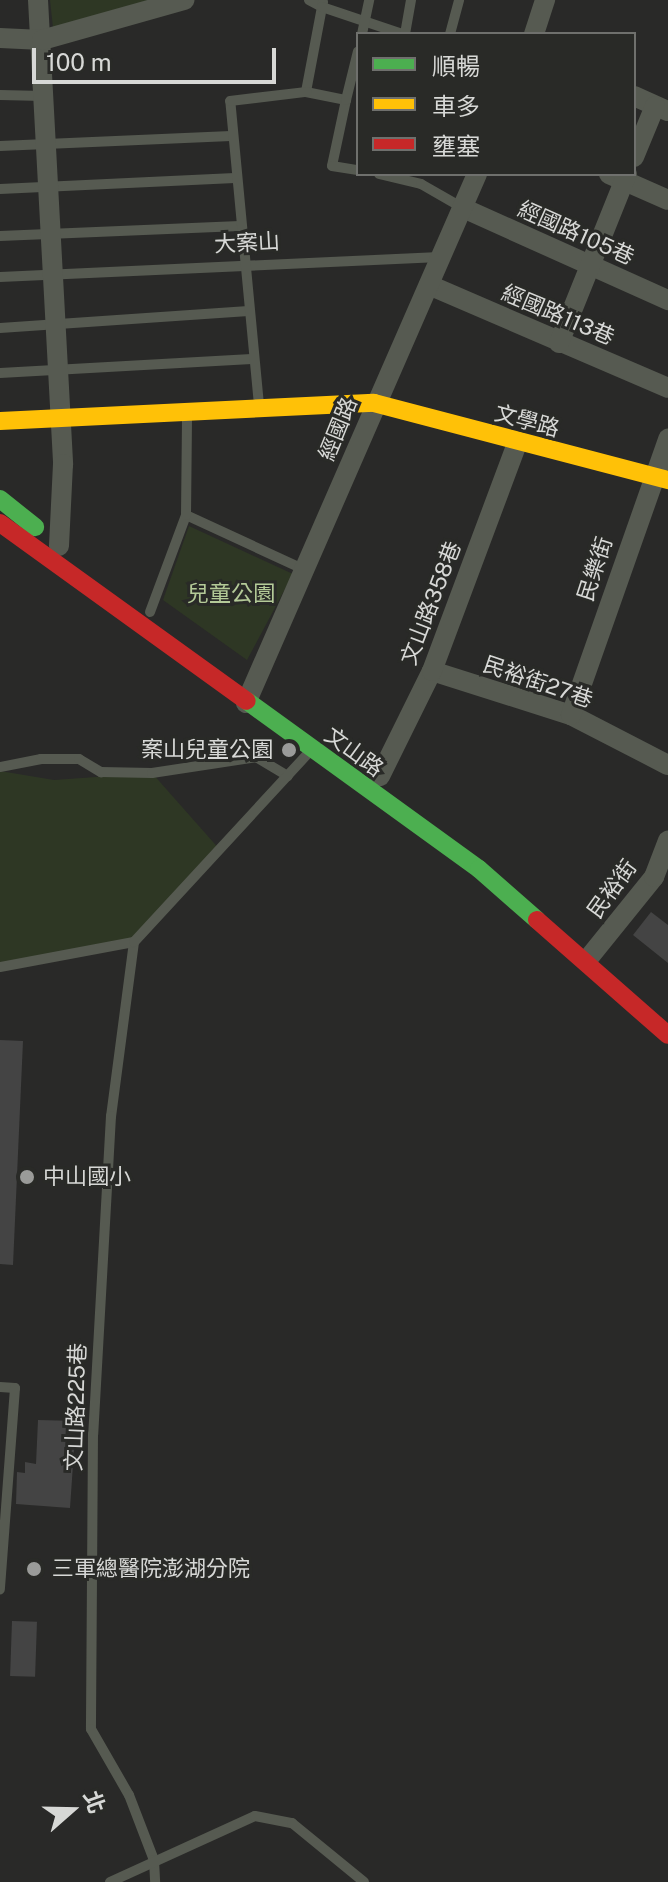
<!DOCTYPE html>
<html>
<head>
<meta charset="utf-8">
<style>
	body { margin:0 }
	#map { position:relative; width:668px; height:1882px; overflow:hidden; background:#292928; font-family:"Public Sans","Noto Sans TC",sans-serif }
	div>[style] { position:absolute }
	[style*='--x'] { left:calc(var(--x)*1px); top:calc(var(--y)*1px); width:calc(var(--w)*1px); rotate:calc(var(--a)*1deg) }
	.green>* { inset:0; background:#2e3724 }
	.building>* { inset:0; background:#444; transform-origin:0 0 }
	.lane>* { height:10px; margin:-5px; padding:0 5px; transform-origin:5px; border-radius:5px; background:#565a51 }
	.street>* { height:20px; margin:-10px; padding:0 10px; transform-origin:10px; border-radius:10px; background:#565a51 }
	.fast>* { height:18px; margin:-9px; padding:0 9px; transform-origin:9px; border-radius:9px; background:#4caf50 }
	.slow>* { height:18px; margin:-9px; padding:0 9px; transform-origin:9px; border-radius:9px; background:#ffc107 }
	.jam>* { height:18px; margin:-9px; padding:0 9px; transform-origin:9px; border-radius:9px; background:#c62828 }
	.dots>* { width:22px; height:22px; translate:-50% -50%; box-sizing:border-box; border:4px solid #292a27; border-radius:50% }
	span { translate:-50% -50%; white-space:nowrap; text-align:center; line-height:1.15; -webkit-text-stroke:6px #292a27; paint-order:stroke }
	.street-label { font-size:22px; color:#d7d8d6 }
	.park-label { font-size:22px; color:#b4ca98 }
	.poi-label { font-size:22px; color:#d7d8d6 }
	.right { translate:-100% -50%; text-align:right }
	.left { translate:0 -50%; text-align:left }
	.legend { position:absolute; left:356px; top:32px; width:280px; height:144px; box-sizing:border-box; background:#292a27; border:2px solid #6f706d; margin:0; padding:10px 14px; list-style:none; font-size:24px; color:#d7d8d6 }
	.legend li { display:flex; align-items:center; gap:16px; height:40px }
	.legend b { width:40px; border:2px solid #6f706d }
	.north { position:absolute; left:32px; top:1770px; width:80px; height:80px; -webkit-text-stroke:6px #292a27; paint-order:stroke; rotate:70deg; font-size:22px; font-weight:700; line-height:32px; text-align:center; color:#d7d8d6 }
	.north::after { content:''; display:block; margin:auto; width:28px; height:36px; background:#d7d8d6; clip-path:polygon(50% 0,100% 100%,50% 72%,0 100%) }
	.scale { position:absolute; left:32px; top:48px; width:244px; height:36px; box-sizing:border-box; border:4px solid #d7d8d6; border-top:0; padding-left:10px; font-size:24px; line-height:28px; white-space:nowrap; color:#d7d8d6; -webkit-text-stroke:6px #292a27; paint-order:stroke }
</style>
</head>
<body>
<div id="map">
	<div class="green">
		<div style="clip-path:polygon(50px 0,153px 0,53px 28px)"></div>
		<div style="clip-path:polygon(189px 526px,293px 574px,247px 660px,163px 600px)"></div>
		<div style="clip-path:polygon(0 771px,54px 780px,152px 773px,221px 851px,134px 942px,0 968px)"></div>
	</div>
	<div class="building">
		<div style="clip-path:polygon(651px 912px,668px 925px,668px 963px,633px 935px)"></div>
		<div style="clip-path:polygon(0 1040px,23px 1041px,13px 1265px,0 1264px)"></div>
		<div style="clip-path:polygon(38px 1420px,76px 1421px,70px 1508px,16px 1504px,17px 1472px,25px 1473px,25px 1462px,36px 1464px)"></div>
		<div style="left:12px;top:1621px;width:25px;height:55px;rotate:2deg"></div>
	</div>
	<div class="lane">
		<div style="--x:309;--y:0;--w:15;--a:28"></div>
		<div style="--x:322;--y:7;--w:86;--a:100.7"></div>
		<div style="--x:306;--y:92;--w:41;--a:11.3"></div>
		<div style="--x:346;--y:100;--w:67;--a:102"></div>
		<div style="--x:332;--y:166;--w:26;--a:9"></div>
		<div style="--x:323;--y:2;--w:5;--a:101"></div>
		<div style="--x:322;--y:7;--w:84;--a:18.6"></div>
		<div style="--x:362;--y:34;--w:35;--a:-78"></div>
		<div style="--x:405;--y:34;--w:35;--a:-80"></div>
		<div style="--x:450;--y:34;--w:35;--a:-75"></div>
		<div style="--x:0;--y:95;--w:44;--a:1.3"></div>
		<div style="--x:346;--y:100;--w:50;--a:-76.2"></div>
		<div style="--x:0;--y:146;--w:231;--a:-2.5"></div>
		<div style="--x:379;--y:174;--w:43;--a:13.4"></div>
		<div style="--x:421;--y:184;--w:48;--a:29.7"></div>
		<div style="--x:0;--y:189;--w:235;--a:-2.7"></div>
		<div style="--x:0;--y:236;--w:240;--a:-2.4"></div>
		<div style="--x:0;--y:277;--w:440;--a:-2.6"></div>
		<div style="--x:0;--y:328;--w:249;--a:-3.9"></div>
		<div style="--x:0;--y:373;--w:252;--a:-3.2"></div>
		<div style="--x:259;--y:405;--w:305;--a:-95.4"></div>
		<div style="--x:230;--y:101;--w:77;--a:-6.8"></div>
		<div style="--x:186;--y:515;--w:133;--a:24.8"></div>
		<div style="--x:150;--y:612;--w:103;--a:-69.6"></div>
		<div style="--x:186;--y:515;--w:100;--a:-89.4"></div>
		<div style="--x:0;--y:767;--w:42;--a:-11"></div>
		<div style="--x:41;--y:759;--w:38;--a:0"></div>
		<div style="--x:79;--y:759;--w:26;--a:31"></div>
		<div style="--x:101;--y:772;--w:51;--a:1.1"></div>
		<div style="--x:152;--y:773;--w:105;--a:-8.7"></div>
		<div style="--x:256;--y:757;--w:37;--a:31"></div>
		<div style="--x:134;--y:942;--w:176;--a:97.5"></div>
		<div style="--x:111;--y:1116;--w:319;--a:93.2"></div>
		<div style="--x:93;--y:1434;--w:295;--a:90.4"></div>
		<div style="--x:91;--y:1729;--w:76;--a:60.1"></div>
		<div style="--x:129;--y:1795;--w:70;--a:69"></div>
		<div style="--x:154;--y:1860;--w:22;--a:87"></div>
		<div style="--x:0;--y:967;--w:136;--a:-10.6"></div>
		<div style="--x:134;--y:942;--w:260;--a:-47.3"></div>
		<div style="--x:0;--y:1387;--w:15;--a:4"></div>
		<div style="--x:15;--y:1388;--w:202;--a:94.3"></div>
		<div style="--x:110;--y:1882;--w:159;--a:-24.5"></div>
		<div style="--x:255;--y:1816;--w:38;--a:11"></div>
		<div style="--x:292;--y:1823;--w:93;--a:39.3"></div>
	</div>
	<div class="street">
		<div style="--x:38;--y:0;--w:465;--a:86.9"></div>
		<div style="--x:63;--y:464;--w:82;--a:92.8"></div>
		<div style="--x:534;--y:34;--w:36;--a:-72"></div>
		<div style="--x:0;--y:38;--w:42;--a:2.7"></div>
		<div style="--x:42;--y:40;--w:148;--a:-15.7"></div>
		<div style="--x:634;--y:96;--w:37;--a:24"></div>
		<div style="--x:634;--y:157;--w:55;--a:-67.6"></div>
		<div style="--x:609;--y:174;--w:64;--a:23.8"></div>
		<div style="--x:463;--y:208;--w:225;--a:24.2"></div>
		<div style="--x:429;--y:285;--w:260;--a:23.3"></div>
		<div style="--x:559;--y:343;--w:182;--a:-68.1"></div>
		<div style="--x:432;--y:671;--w:146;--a:17.6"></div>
		<div style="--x:571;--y:715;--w:109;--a:27.3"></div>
		<div style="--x:246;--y:703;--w:577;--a:-66.41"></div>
		<div style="--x:571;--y:715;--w:293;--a:-70.6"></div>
		<div style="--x:380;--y:776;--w:117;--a:-63.7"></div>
		<div style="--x:432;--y:671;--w:242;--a:-69.5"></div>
		<div style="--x:587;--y:960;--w:107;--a:-51.1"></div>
		<div style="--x:654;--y:877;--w:39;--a:-69"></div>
	</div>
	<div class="fast">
		<div style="--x:0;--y:499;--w:45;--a:38.7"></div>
		<div style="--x:247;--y:701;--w:286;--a:35.9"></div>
		<div style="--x:479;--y:869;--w:77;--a:41.3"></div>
	</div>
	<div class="slow">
		<div style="--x:0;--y:421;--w:374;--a:-2.8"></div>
		<div style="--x:374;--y:403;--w:304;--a:14.7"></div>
	</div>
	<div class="jam">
		<div style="--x:0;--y:523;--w:304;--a:35.8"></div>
		<div style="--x:537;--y:920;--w:174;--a:41.3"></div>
	</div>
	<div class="dots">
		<div style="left:289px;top:750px;background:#9a9b99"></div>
		<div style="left:27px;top:1177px;background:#9a9b99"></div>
		<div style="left:34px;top:1569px;background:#9a9b99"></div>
	</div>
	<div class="street-label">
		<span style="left:576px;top:233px;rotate:24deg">經國路105巷</span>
		<span style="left:247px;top:243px;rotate:-3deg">大案山</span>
		<span style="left:558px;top:315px;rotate:23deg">經國路113巷</span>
		<span style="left:527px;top:421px;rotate:15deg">文學路</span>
		<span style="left:338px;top:429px;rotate:-68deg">經國路</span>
		<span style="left:595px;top:569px;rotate:-72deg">民樂街</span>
		<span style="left:431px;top:603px;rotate:-69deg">文山路358巷</span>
		<span style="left:538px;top:682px;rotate:19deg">民裕街27巷</span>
		<span style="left:354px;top:752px;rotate:36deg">文山路</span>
		<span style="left:612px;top:889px;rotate:-54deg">民裕街</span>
		<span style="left:76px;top:1407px;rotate:-88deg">文山路225巷</span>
	</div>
	<div class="park-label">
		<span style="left:231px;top:594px">兒童公園</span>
	</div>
	<div class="poi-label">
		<span class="right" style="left:273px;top:750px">案山兒童公園</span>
		<span class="left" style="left:43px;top:1177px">中山國小</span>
		<span class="left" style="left:52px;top:1569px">三軍總醫院澎湖分院</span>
	</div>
	<ul class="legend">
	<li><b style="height:10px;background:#4caf50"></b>順暢</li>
	<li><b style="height:10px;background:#ffc107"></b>車多</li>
	<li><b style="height:10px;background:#c62828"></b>壅塞</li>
	</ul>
	<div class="north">北</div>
	<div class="scale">100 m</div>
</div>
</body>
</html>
